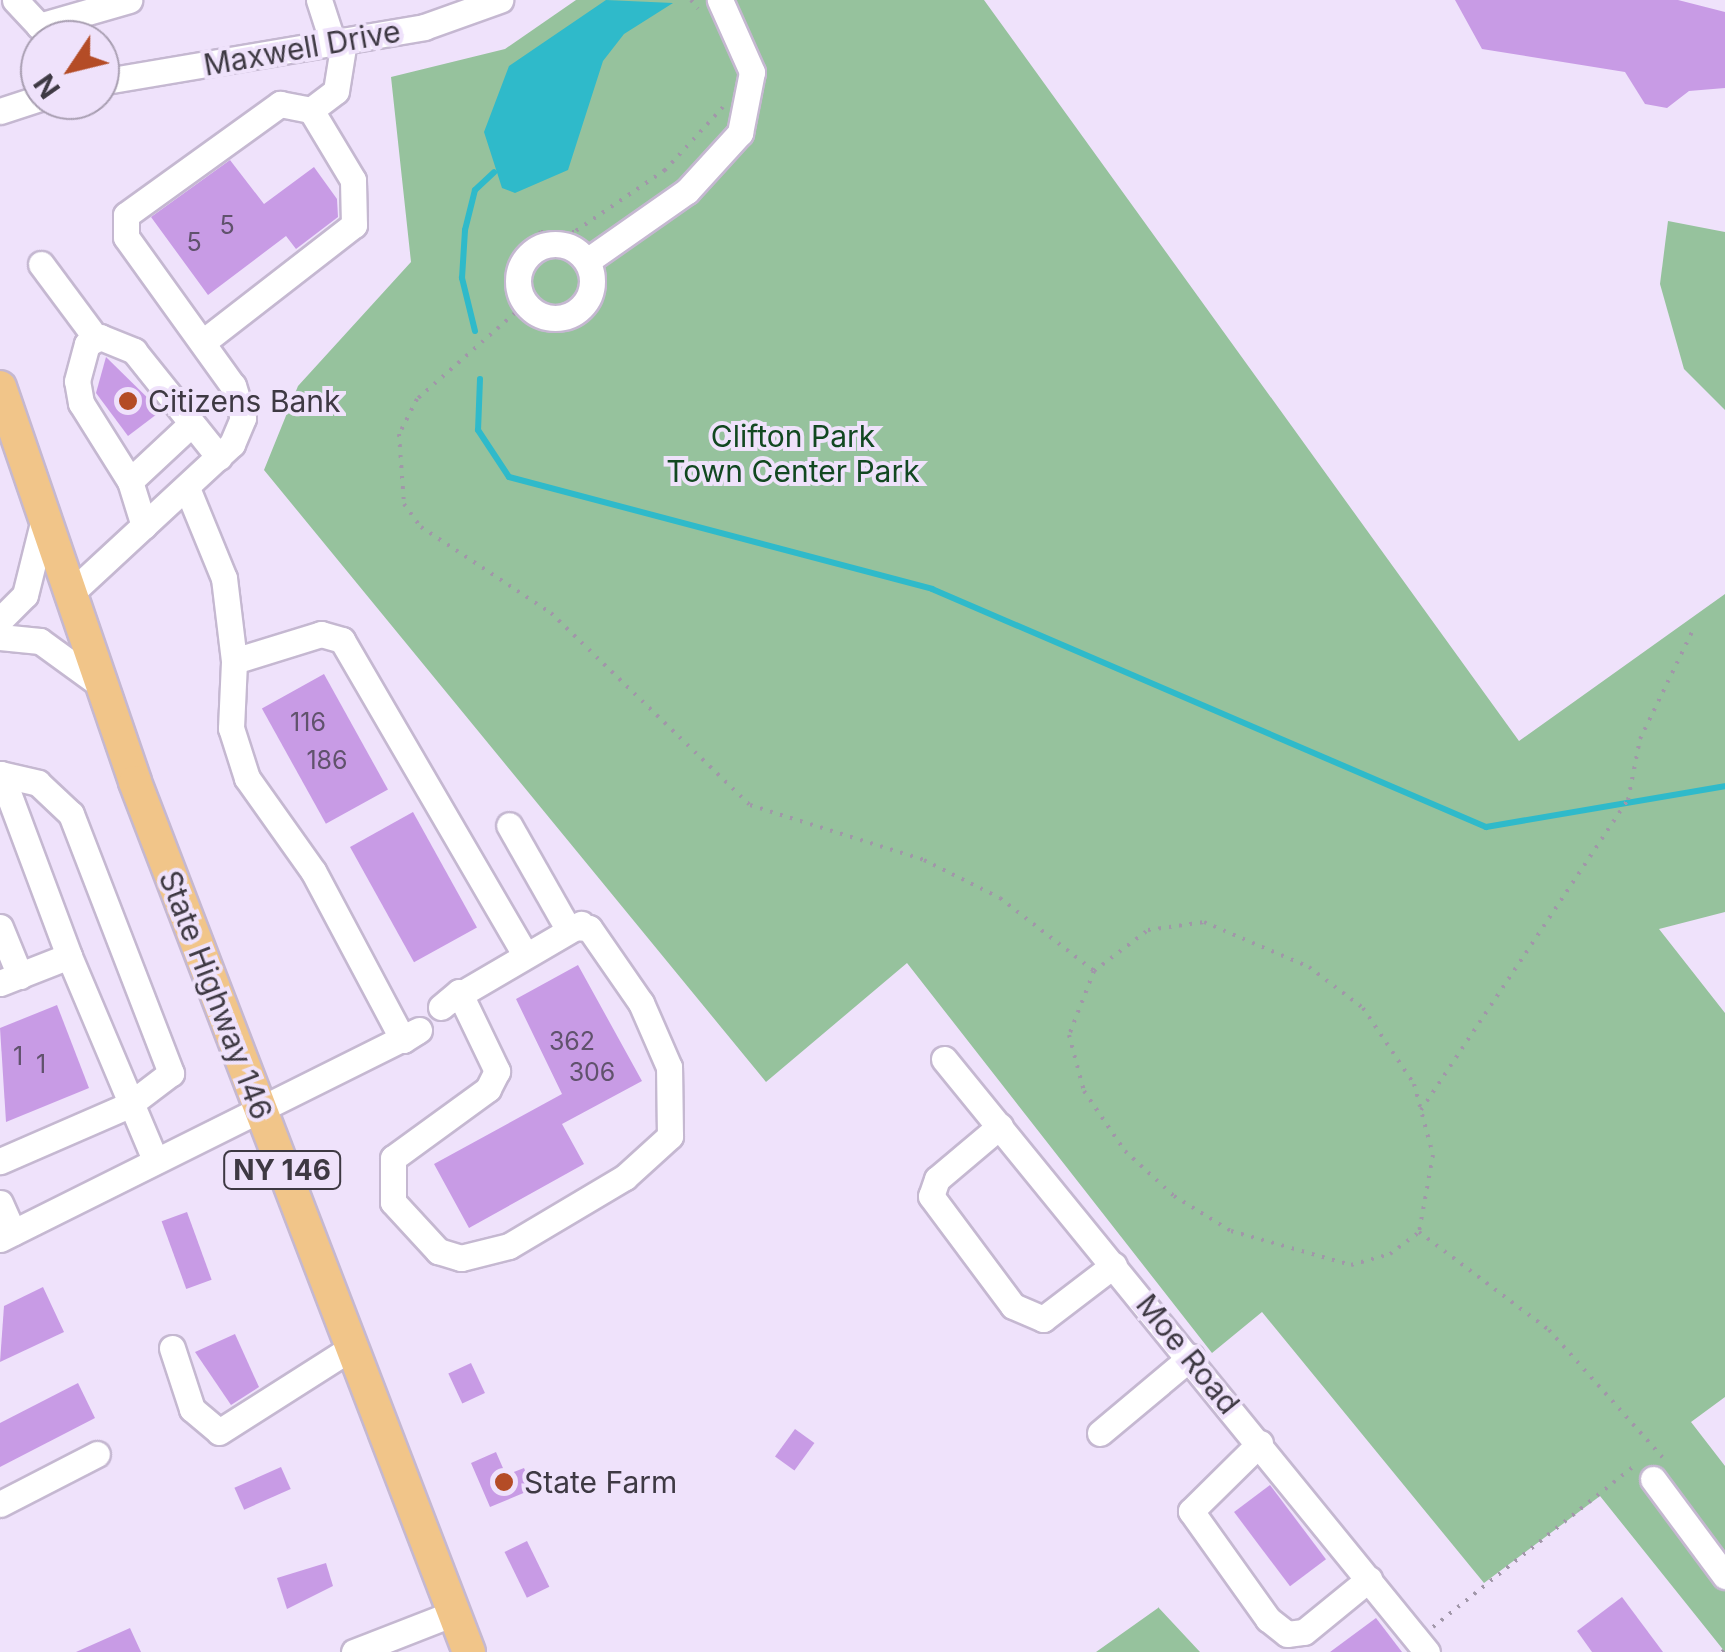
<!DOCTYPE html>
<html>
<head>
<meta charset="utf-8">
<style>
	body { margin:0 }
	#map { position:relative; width:1725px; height:1652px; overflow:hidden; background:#efe2fb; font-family:Inter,sans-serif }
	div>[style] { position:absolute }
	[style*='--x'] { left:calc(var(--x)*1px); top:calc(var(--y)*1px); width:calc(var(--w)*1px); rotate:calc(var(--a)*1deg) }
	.green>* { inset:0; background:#96c29d }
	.water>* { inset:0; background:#2fbaca }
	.stream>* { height:6px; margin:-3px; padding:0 3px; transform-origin:3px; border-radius:3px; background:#2fbaca }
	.building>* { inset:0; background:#c89be5; transform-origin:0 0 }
	.path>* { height:4px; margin-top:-2px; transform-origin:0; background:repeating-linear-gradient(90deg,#a197a9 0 2.5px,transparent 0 10.5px) }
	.roads { filter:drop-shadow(2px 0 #c5b8d1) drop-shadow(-2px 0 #c5b8d1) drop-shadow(0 2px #c5b8d1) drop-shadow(0 -2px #c5b8d1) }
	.minor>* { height:25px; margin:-12.5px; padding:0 12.5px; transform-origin:12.5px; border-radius:12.5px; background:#fff }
	.minor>.ring { margin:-12.5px; padding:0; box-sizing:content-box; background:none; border:25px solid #fff; border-radius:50% }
	.major>* { height:32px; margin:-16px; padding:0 16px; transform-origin:16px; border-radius:16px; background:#f1c589 }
	.dots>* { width:28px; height:28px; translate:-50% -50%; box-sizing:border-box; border:5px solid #efe2fb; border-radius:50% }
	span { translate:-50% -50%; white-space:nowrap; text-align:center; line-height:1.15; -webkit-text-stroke:8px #efe2fb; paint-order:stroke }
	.number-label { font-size:25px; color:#60526c }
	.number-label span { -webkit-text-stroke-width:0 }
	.shield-label span { padding:2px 8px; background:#efe2fb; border:2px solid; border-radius:8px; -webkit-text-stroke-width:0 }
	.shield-label { font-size:28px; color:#3e3943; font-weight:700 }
	.street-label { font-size:30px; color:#3e3943 }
	.poi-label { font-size:30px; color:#3e3943 }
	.left { translate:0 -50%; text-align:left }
	.park-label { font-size:30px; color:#124821 }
	.north { position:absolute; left:20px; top:20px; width:100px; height:100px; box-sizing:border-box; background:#efe2fb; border:2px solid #a89eb1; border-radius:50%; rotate:235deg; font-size:28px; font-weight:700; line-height:40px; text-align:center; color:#3e3943 }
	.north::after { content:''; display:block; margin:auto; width:35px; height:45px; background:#b44c26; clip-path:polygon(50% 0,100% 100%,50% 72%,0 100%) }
</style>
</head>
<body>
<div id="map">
	<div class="green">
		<div style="clip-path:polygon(576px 0,984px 0,1519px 741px,1725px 594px,1725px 912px,1659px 929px,1725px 1013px,1725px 1397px,1691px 1422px,1725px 1466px,1725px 1652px,1600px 1496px,1484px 1583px,1262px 1312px,1212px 1353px,907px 963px,766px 1082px,264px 470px,298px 386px,411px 262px,391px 77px,505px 49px)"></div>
		<div style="clip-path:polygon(1668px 221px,1725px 232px,1725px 410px,1684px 369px,1660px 284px)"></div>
		<div style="clip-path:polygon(1158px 1607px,1200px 1652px,1096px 1652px,1158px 1608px)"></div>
	</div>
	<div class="water">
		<div style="clip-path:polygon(606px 0,673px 3px,624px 34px,603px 61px,568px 170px,515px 193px,502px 188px,484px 132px,509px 66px)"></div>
	</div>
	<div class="stream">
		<div style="--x:475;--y:331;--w:55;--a:-103.8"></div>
		<div style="--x:462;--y:278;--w:48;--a:-86.4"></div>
		<div style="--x:465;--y:230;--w:41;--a:-76"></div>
		<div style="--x:475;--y:190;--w:26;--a:-43"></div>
		<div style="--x:480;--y:379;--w:51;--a:92.2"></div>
		<div style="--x:478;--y:430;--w:56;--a:56.6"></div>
		<div style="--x:509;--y:477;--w:438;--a:14.8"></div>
		<div style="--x:932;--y:589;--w:603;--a:23.25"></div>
		<div style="--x:1486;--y:827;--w:242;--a:-9.7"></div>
	</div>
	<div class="building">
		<div style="clip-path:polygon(1455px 0,1678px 0,1725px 12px,1725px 88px,1689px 91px,1667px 108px,1645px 104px,1625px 72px,1482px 49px)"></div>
		<div style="clip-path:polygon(230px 160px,264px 204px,314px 167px,337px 199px,338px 217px,296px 249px,286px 236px,208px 295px,151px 217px)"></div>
		<div style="clip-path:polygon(106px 357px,161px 411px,128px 436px,96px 393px)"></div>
		<div style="left:324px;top:674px;width:132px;height:71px;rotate:61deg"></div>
		<div style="left:413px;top:812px;width:132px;height:72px;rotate:61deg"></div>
		<div style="clip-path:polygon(578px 965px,642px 1081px,562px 1124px,584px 1164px,469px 1228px,434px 1164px,562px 1094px,516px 999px)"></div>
		<div style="clip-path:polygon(57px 1005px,89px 1088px,6px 1122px,0 1028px)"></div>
		<div style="left:187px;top:1212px;width:72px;height:27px;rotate:70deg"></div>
		<div style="clip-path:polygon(43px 1287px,64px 1332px,0 1362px,4px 1306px)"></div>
		<div style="clip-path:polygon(235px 1334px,259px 1387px,231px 1405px,195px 1352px)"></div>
		<div style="left:471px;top:1363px;width:33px;height:25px;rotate:65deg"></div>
		<div style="clip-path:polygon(78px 1383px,95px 1418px,0 1467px,0 1423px)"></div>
		<div style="left:795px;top:1429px;width:24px;height:34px;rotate:36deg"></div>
		<div style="clip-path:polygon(496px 1452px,506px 1475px,524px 1468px,533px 1489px,490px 1507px,471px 1463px)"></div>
		<div style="left:281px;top:1467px;width:24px;height:51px;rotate:66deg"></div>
		<div style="left:1270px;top:1485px;width:93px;height:45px;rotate:53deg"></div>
		<div style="left:527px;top:1541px;width:51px;height:25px;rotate:64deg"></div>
		<div style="clip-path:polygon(326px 1563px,333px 1586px,287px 1609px,277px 1578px)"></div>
		<div style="clip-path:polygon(1622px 1597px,1663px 1652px,1592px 1652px,1577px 1631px)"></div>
		<div style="clip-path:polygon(1376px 1618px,1402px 1652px,1330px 1652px)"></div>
		<div style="clip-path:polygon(130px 1628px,141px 1652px,76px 1652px)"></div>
	</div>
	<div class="path">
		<div style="--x:691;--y:0;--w:11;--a:52"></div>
		<div style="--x:723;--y:107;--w:86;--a:132.6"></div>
		<div style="--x:665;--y:170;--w:110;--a:145.7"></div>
		<div style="--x:574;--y:232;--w:33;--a:180"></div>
		<div style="--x:541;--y:232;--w:30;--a:139"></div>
		<div style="--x:518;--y:252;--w:23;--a:115"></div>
		<div style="--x:508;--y:273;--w:41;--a:80.1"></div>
		<div style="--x:515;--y:313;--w:130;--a:138.7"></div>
		<div style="--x:417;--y:399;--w:39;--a:117"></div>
		<div style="--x:399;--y:434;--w:70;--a:85.9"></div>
		<div style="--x:404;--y:504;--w:29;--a:54"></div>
		<div style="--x:421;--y:527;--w:156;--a:33.5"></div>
		<div style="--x:551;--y:613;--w:277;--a:44"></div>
		<div style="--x:750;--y:805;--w:182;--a:17.5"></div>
		<div style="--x:924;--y:860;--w:85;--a:26.6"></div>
		<div style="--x:1000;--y:898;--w:119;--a:37.8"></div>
		<div style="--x:1094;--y:971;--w:69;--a:111.3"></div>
		<div style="--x:1069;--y:1035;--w:58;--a:75"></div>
		<div style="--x:1084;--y:1091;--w:73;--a:55.7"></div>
		<div style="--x:1125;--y:1151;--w:67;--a:42.6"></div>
		<div style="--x:1174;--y:1196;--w:67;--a:31.6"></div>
		<div style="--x:1231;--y:1231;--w:125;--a:15.8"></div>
		<div style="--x:1351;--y:1265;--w:41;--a:-15.8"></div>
		<div style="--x:1390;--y:1254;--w:36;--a:-37"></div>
		<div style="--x:1419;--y:1232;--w:163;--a:37"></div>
		<div style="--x:1549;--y:1330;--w:174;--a:48.3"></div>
		<div style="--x:1094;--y:971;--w:68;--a:-37.2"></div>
		<div style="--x:1148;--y:930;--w:57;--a:-8.1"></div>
		<div style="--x:1204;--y:922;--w:114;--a:23.2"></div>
		<div style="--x:1309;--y:967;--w:68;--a:37.2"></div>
		<div style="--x:1363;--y:1008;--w:92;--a:56.1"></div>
		<div style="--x:1414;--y:1084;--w:73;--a:75"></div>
		<div style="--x:1433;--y:1155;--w:78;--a:100.3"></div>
		<div style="--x:1421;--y:1110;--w:373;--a:-56.3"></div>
		<div style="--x:1628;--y:800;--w:62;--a:-78.9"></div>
		<div style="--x:1640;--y:739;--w:123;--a:-64.1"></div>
		<div style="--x:1433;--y:1627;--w:256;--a:-38.7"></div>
		<div style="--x:1722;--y:1652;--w:4;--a:-34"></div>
	</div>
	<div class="roads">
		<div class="minor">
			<div style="--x:15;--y:0;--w:35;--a:47"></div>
			<div style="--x:39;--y:26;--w:94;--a:-16.1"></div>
			<div style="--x:319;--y:0;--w:45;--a:72"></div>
			<div style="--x:100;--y:82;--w:329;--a:-9.6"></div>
			<div style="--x:424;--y:27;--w:81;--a:-19.6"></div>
			<div style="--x:0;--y:111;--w:42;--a:-18"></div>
			<div class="ring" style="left:518px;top:244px;width:49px;height:49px"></div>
			<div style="--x:587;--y:261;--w:122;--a:-35"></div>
			<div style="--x:687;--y:191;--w:79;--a:-47.6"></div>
			<div style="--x:740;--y:133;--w:62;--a:-78.9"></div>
			<div style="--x:752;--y:72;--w:79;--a:-114"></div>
			<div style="--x:41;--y:264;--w:92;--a:53.4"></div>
			<div style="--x:203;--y:342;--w:191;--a:-37.8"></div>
			<div style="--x:354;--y:225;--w:45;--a:-91.3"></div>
			<div style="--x:353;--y:180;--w:82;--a:-121"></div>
			<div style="--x:130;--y:481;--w:81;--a:-43"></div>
			<div style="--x:187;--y:488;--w:97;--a:67.7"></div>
			<div style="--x:224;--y:578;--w:84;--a:83.1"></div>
			<div style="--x:144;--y:526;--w:47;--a:-107.3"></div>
			<div style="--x:130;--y:481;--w:92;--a:-122.1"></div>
			<div style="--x:81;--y:403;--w:22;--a:-100"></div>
			<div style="--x:77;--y:381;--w:38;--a:-75"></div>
			<div style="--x:87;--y:344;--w:15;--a:-28"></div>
			<div style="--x:100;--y:337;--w:37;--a:22"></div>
			<div style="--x:134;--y:351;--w:136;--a:51.3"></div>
			<div style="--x:70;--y:594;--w:221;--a:-42.8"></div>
			<div style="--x:232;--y:444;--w:28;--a:-67"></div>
			<div style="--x:243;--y:418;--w:34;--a:-107"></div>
			<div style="--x:233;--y:386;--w:183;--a:-125.7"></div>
			<div style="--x:126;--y:237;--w:22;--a:-90"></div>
			<div style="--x:126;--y:215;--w:190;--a:-35.8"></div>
			<div style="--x:280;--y:104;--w:32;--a:11"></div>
			<div style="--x:311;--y:110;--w:31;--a:-37"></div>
			<div style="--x:336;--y:91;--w:51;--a:-80.9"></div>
			<div style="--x:0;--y:620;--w:35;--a:-45"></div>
			<div style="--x:25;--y:595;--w:78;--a:-76"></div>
			<div style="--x:0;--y:637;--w:40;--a:5.7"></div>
			<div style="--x:40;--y:641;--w:77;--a:36"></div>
			<div style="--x:0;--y:774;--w:39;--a:13"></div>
			<div style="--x:38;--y:783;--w:45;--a:43.2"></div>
			<div style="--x:71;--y:814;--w:278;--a:68.9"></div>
			<div style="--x:171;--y:1073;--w:53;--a:142.7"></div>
			<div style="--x:129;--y:1105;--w:141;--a:156.5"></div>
			<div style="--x:1;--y:774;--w:194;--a:69.5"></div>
			<div style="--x:0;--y:927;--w:53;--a:67.8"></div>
			<div style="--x:0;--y:983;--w:74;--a:-21.4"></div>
			<div style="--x:69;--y:956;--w:221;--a:67.1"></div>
			<div style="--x:449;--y:1001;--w:153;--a:-30.3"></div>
			<div style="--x:441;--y:1007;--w:23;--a:-40"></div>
			<div style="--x:459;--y:992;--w:88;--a:64.3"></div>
			<div style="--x:497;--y:1071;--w:20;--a:117"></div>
			<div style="--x:488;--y:1089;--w:117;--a:144"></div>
			<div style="--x:393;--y:1158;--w:44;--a:90"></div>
			<div style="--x:393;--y:1202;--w:67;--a:47.4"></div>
			<div style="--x:438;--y:1251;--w:24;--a:17"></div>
			<div style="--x:461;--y:1258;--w:49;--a:-14"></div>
			<div style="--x:509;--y:1246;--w:135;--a:-30.7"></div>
			<div style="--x:625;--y:1177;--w:61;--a:-42.3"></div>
			<div style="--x:670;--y:1136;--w:69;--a:-90.8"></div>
			<div style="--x:669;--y:1067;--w:70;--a:-113.6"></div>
			<div style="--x:641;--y:1003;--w:91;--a:-124.7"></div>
			<div style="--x:589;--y:928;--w:22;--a:-177"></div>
			<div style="--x:567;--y:927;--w:117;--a:-119.6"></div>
			<div style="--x:419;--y:1030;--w:19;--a:148"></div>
			<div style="--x:403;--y:1040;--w:191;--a:-118"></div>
			<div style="--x:313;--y:871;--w:114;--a:-125.4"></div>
			<div style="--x:247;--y:778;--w:52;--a:-107.7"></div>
			<div style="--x:231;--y:728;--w:67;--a:-87.4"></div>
			<div style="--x:234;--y:661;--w:91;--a:-17.2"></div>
			<div style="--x:321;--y:634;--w:22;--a:16"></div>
			<div style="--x:342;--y:640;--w:360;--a:59.8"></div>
			<div style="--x:944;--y:1059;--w:765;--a:50.84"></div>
			<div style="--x:1000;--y:1126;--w:82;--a:139.9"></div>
			<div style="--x:937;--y:1179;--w:18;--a:109"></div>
			<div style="--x:931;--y:1196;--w:137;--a:53.3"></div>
			<div style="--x:1013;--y:1306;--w:33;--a:23"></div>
			<div style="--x:1043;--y:1319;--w:89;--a:-37.3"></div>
			<div style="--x:0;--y:1203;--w:32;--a:66"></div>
			<div style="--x:0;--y:1239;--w:465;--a:-26.5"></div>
			<div style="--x:172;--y:1348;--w:64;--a:71.8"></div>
			<div style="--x:192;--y:1409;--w:35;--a:40"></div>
			<div style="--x:219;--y:1432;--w:156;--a:-32.5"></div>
			<div style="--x:1100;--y:1433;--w:119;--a:-39.9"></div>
			<div style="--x:1260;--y:1443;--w:97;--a:135.4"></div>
			<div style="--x:1191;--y:1511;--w:133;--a:54.5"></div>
			<div style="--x:1268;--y:1619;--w:24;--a:38"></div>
			<div style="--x:1287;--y:1634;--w:17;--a:-7"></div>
			<div style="--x:1304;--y:1632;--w:84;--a:-39.2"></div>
			<div style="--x:1653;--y:1479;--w:121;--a:53.4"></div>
			<div style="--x:0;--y:1504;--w:109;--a:-27.3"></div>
			<div style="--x:354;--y:1652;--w:107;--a:-21.3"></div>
		</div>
		<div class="major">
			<div style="--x:0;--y:387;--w:417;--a:71.1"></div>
			<div style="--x:135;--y:782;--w:932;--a:69"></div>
		</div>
	</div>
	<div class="dots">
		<div style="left:128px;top:401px;background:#b44c26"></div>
		<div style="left:504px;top:1482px;background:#b44c26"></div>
	</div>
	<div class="number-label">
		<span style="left:227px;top:225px">5</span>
		<span style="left:194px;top:242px">5</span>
		<span style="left:308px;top:722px">116</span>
		<span style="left:327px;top:760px">186</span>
		<span style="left:572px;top:1041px">362</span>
		<span style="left:18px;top:1056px">1</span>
		<span style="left:41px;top:1064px">1</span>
		<span style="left:592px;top:1072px">306</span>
	</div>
	<div class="shield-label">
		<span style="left:282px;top:1170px">NY 146</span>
	</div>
	<div class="street-label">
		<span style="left:302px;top:48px;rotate:-10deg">Maxwell Drive</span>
		<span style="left:216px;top:995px;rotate:69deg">State Highway 146</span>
		<span style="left:1188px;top:1354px;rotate:51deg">Moe Road</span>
	</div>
	<div class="poi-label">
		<span class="left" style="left:148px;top:401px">Citizens Bank</span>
		<span class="left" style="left:524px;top:1482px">State Farm</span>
	</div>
	<div class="park-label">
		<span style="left:793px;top:453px">Clifton Park<br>Town Center Park</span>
	</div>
	<div class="north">N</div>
</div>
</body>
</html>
